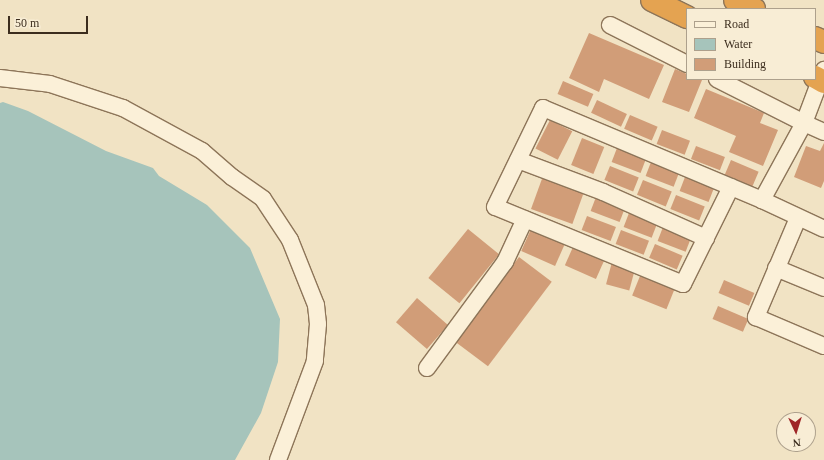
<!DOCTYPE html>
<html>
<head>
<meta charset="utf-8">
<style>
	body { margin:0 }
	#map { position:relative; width:824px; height:460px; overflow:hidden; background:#f1e3c4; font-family:"Times New Roman",serif }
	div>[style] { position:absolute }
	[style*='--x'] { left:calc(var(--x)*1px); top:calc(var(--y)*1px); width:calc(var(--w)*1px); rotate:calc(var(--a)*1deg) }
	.water>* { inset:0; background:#a6c4bb }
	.building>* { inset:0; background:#d19d78; transform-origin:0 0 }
	.roads { filter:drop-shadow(1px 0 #8d7559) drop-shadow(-1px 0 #8d7559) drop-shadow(0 1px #8d7559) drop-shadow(0 -1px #8d7559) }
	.minor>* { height:16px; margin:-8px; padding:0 8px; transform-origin:8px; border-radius:8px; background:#fbf0d8 }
	.highway>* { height:22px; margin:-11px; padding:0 11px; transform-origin:11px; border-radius:11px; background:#e4a351 }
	span { translate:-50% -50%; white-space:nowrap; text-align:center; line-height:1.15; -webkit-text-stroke:3px #f8edd5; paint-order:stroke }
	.legend { position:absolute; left:686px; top:8px; width:130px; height:72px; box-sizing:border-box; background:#f8edd5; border:1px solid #ada08c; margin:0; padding:5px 7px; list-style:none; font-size:12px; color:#3c2d1e }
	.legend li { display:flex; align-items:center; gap:8px; height:20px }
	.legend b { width:20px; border:1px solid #ada08c }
	.north { position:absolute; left:776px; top:412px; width:40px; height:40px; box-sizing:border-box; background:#f8edd5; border:1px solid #ada08c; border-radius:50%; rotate:176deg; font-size:11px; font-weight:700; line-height:16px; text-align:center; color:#3c2d1e }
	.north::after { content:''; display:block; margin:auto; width:14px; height:18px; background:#9f2627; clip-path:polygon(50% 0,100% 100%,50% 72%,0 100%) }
	.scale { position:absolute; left:8px; top:16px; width:80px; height:18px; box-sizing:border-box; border:2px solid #3c2d1e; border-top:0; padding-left:5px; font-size:12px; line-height:14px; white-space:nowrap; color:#3c2d1e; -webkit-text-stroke:3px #f8edd5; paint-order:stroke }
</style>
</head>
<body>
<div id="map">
	<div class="water">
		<div style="clip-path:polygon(3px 102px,28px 111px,106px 151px,153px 168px,159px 176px,207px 205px,250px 248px,280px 319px,278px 362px,261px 413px,235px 460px,0 460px,0 103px)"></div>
	</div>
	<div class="building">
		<div style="clip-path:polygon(589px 33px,664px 65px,649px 99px,604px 79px,599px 92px,569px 78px)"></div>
		<div style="clip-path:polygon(675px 69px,687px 74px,687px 79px,702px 80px,689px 112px,662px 102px)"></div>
		<div style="left:563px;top:81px;width:33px;height:14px;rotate:23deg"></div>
		<div style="clip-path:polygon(706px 89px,764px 113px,760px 123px,778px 130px,763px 166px,729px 152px,736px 136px,694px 118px)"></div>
		<div style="left:597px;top:100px;width:33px;height:14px;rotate:25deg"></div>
		<div style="left:630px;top:115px;width:30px;height:15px;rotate:23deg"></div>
		<div style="left:550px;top:120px;width:25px;height:32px;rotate:27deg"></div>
		<div style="left:662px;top:130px;width:30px;height:15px;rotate:21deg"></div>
		<div style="left:582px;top:138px;width:24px;height:29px;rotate:22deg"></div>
		<div style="clip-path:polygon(824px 143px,824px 181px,821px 188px,794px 177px,806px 146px,820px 151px)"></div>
		<div style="left:696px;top:146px;width:31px;height:14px;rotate:21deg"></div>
		<div style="left:617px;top:148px;width:31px;height:15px;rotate:21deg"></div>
		<div style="left:731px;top:160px;width:30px;height:16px;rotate:23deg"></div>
		<div style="left:651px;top:162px;width:30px;height:15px;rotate:21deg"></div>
		<div style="left:610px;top:166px;width:31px;height:15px;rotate:22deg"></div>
		<div style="left:543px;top:176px;width:44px;height:35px;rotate:20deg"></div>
		<div style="left:685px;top:177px;width:31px;height:15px;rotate:21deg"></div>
		<div style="left:643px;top:180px;width:31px;height:16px;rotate:22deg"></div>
		<div style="left:676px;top:195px;width:31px;height:15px;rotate:22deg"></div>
		<div style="left:596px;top:197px;width:31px;height:15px;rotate:21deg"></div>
		<div style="left:629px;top:213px;width:30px;height:15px;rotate:21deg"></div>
		<div style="left:587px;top:216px;width:31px;height:15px;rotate:21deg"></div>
		<div style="left:663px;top:227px;width:30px;height:15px;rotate:21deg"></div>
		<div style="left:468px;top:229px;width:40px;height:63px;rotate:39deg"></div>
		<div style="left:531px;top:229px;width:37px;height:24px;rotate:24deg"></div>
		<div style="left:621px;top:230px;width:30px;height:15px;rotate:21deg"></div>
		<div style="left:655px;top:244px;width:30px;height:15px;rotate:23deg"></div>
		<div style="left:573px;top:247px;width:34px;height:20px;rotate:24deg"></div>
		<div style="left:519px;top:257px;width:41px;height:106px;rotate:37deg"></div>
		<div style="left:612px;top:262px;width:24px;height:23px;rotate:15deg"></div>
		<div style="left:640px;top:276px;width:37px;height:21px;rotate:22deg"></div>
		<div style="left:724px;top:280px;width:33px;height:14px;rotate:23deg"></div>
		<div style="left:417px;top:298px;width:41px;height:32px;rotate:41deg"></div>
		<div style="left:718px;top:306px;width:33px;height:14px;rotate:23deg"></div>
	</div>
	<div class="roads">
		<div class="minor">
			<div style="--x:610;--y:25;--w:86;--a:26.9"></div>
			<div style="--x:0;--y:78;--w:50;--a:6.8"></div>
			<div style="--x:50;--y:84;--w:77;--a:18.2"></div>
			<div style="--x:123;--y:108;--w:90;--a:28.6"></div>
			<div style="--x:202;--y:151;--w:40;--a:41"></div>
			<div style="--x:232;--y:177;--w:38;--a:35"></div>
			<div style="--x:263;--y:199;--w:49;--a:56.6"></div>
			<div style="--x:290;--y:240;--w:70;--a:68.2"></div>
			<div style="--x:316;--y:305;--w:19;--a:84"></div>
			<div style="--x:318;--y:324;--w:37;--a:95"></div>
			<div style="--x:315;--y:361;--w:106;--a:110.5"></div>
			<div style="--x:717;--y:79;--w:97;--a:26.8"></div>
			<div style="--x:804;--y:123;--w:57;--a:-69.3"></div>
			<div style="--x:824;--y:132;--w:22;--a:-156"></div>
			<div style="--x:804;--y:123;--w:88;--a:118.6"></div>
			<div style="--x:762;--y:200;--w:68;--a:25.1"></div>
			<div style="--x:518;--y:160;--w:91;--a:20.6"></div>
			<div style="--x:603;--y:192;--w:113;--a:24.1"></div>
			<div style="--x:731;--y:187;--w:108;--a:116.3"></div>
			<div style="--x:683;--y:284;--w:203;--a:-157.7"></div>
			<div style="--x:495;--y:207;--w:110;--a:-64.1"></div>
			<div style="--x:543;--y:108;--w:238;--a:22.8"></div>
			<div style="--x:798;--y:218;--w:108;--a:113"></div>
			<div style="--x:756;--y:317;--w:74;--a:23.1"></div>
			<div style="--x:776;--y:268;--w:52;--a:22.6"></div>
			<div style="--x:427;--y:368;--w:132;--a:-53.7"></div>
			<div style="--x:505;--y:262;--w:47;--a:-65.1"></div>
		</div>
		<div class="highway">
			<div style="--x:652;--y:0;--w:39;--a:26"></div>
			<div style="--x:735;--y:0;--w:21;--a:25"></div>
			<div style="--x:815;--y:38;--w:10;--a:24"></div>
			<div style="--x:815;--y:77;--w:10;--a:29"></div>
		</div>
	</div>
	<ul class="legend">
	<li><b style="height:5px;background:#fbf0d8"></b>Road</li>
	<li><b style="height:11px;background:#a6c4bb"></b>Water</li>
	<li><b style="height:11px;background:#d19d78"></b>Building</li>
	</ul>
	<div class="north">N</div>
	<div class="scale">50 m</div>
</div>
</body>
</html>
